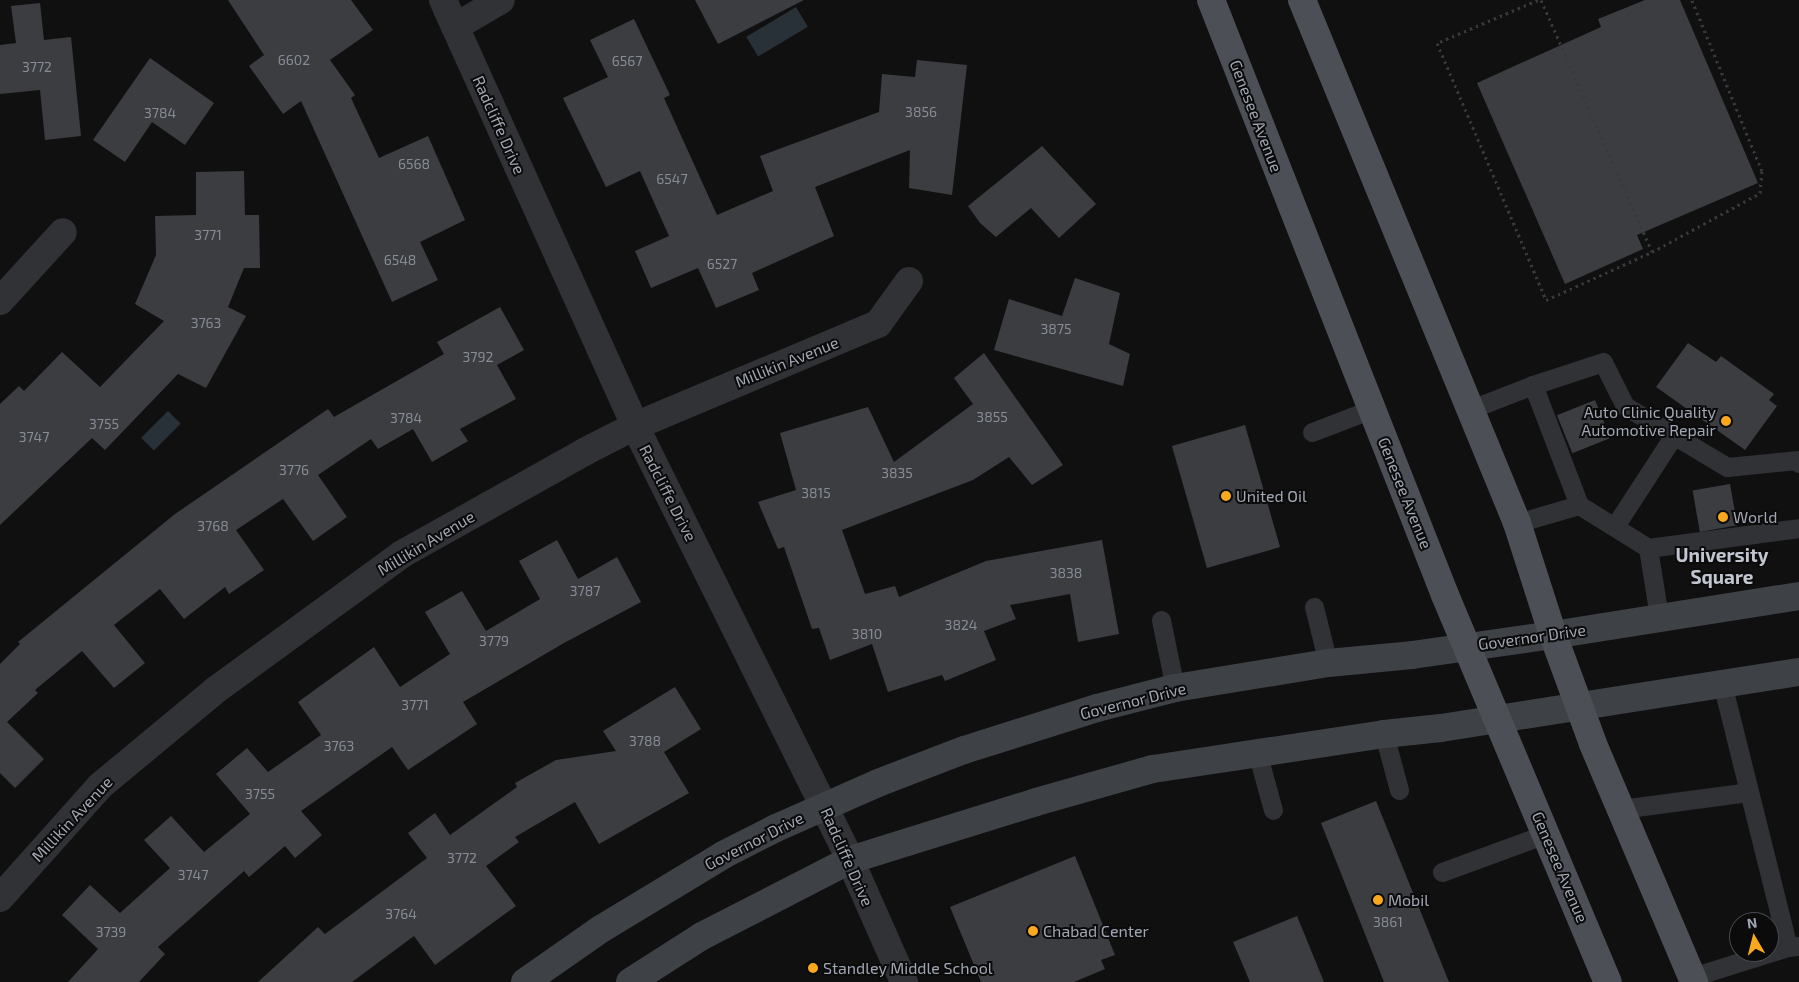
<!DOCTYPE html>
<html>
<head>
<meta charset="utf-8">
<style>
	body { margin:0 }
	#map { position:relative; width:1799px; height:982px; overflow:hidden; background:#101011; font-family:"Exo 2",sans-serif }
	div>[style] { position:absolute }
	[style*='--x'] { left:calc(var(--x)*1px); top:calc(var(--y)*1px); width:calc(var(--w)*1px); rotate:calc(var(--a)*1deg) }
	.water>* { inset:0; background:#283137; transform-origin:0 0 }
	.building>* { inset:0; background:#3c3d41; transform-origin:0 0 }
	.path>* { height:3px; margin-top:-1.5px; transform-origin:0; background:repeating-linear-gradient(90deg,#37393d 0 2.5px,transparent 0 6.5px) }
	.service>* { height:19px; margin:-9.5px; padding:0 9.5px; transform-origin:9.5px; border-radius:9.5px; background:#313236 }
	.minor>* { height:28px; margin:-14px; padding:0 14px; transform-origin:14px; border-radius:14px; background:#313236 }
	.secondary>* { height:28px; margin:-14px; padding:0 14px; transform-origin:14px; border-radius:14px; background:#3e4146 }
	.primary>* { height:28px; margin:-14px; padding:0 14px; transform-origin:14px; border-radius:14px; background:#4c4f55 }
	.dots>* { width:14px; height:14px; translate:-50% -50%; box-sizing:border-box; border:2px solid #0b0b0c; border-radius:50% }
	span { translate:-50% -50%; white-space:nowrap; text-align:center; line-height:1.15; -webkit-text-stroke:4px #0b0b0c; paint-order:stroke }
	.number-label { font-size:14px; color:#878c96 }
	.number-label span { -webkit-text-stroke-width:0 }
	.street-label { font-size:16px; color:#a0a6b3 }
	.poi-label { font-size:16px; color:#a0a6b3 }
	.right { translate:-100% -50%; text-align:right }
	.left { translate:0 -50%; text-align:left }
	.quarter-label { font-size:19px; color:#c1c5cf; font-weight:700 }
	.north { position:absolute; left:1729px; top:912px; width:50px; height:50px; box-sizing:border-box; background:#0b0b0c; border:1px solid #47494f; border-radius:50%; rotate:352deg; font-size:14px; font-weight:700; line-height:20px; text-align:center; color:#a0a6b3 }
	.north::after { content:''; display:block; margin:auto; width:18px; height:22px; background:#faa91f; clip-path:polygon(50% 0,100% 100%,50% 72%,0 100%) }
</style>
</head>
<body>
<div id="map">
	<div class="water">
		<div style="left:796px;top:7px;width:23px;height:58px;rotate:59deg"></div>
		<div style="left:168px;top:411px;width:18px;height:38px;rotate:45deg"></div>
	</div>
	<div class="building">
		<div style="clip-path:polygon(228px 0,351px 0,373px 30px,330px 60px,355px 95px,351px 98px,379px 158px,428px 136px,465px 220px,420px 242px,438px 280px,392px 302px,301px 101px,283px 114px,249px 66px,264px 55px)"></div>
		<div style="clip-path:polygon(695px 0,804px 0,718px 44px)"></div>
		<div style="clip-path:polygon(1645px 0,1680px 0,1758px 183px,1637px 235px,1643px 249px,1565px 284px,1477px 83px,1601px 27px,1598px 19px)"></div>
		<div style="clip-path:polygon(40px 3px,44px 40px,71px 37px,81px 136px,45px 140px,40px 90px,0 94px,0 45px,16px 43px,11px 6px)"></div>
		<div style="clip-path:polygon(634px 19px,670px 95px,664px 98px,717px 215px,773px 191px,760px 156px,879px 112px,882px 74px,915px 77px,917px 60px,967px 65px,952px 195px,909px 188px,910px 150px,815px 187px,834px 236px,752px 273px,759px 290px,716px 308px,698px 268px,651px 288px,635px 251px,669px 236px,640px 171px,606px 187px,563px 98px,608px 77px,590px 40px)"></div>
		<div style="clip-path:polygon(150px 58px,214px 103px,185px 145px,152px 122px,125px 162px,93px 140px)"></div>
		<div style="clip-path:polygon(1042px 146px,1096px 204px,1059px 238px,1031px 208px,996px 237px,980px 223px,968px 206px)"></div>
		<div style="clip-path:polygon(244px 171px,245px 215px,259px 215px,260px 268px,244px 268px,228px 307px,246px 316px,206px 388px,178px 374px,105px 450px,92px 438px,0 525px,0 404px,19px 386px,24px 391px,62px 352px,100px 387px,164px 321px,135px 304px,156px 255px,155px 216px,196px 215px,196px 172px)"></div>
		<div style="clip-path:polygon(1075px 278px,1120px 293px,1109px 344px,1130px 354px,1123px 386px,994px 350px,1009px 299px,1062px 316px)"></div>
		<div style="clip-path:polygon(500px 307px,524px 350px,497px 365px,516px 399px,460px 429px,468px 441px,432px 462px,413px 429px,378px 449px,371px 439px,318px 475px,347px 517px,313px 541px,283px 499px,236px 530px,264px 570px,229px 594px,225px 587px,184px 619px,160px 589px,114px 625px,145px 663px,114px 688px,82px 651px,35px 690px,38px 693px,7px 722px,44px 759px,15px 788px,0 773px,0 664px,20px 644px,18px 642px,175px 514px,328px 409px,334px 417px,444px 354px,437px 342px)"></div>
		<div style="clip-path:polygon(1688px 343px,1716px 362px,1721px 356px,1774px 394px,1769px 400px,1777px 406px,1745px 450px,1656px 387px)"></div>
		<div style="clip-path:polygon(984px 353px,1063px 465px,1032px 485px,1009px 457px,973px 480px,842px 530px,865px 594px,895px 586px,899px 597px,986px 561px,1102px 540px,1119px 634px,1078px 642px,1070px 594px,1010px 605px,1016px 619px,984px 631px,996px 660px,945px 681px,942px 675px,888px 692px,872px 644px,830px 660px,819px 628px,812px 629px,784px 547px,778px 549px,758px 502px,796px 490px,780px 433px,868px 407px,894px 462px,973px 404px,954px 378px)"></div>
		<div style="left:1595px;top:400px;width:41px;height:41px;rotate:68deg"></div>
		<div style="left:1245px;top:425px;width:127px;height:76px;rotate:74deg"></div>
		<div style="left:1730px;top:484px;width:42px;height:38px;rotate:80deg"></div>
		<div style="clip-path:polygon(557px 540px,578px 579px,617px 557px,641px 602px,564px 643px,463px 702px,477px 724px,408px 770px,392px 747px,301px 811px,322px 835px,295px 858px,285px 846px,249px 877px,244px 871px,158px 947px,165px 954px,139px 982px,68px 982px,98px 949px,62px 915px,90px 885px,120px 913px,170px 868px,144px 840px,171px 816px,204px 852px,250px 814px,216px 774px,247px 748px,268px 772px,321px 735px,298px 702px,374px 647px,400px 687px,450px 654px,425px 612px,462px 591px,486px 631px,540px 599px,519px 561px)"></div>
		<div style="clip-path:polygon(675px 687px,701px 729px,664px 752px,689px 793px,599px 844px,575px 802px,515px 837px,519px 842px,486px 866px,516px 906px,435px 965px,414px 936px,352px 982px,258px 982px,318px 927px,325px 934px,427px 858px,408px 833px,435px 813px,450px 835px,517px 787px,515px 783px,556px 760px,616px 751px,603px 731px)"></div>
		<div style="clip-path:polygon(1376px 801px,1449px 982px,1384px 982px,1321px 823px)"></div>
		<div style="clip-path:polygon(1075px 856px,1115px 955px,1101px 960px,1105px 969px,1074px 982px,981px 982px,950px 907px)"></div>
		<div style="clip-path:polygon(1297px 916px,1324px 982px,1250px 982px,1233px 942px)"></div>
	</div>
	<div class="path">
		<div style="--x:1538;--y:0;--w:110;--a:156.9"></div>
		<div style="--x:1437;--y:43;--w:279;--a:67"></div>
		<div style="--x:1546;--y:300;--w:116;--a:-24.4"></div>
		<div style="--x:1652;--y:252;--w:123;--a:-28.6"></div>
		<div style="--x:1760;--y:193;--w:22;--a:-85"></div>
		<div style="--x:1762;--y:171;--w:185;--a:-112.3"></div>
		<div style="--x:1541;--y:0;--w:275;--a:66.2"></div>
	</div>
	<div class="service">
		<div style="--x:1471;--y:409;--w:66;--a:-21.2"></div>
		<div style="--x:1312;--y:432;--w:64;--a:-21"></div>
		<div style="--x:1799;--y:463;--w:3;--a:-108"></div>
		<div style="--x:1798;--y:460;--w:71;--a:174.4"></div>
		<div style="--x:1727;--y:467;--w:119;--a:-149.1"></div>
		<div style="--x:1625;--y:406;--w:49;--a:-116.6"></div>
		<div style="--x:1603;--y:362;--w:74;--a:161.8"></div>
		<div style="--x:1533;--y:385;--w:129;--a:69"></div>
		<div style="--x:1579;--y:505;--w:81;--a:31.9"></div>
		<div style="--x:1648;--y:548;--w:152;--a:-7.5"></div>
		<div style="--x:1517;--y:523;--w:65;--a:-16.2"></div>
		<div style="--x:1615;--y:526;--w:108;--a:-57"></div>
		<div style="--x:1648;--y:548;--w:70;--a:80.9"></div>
		<div style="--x:1314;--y:607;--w:58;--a:76"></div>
		<div style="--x:1161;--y:620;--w:69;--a:78.4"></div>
		<div style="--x:1722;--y:683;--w:272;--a:76"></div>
		<div style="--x:1384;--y:734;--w:58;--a:75"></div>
		<div style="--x:1257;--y:752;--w:60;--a:74.6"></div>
		<div style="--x:1621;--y:809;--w:128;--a:-7.6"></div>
		<div style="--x:1442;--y:872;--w:111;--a:-20.1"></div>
		<div style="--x:1692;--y:977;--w:101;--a:-17.4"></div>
		<div style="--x:1788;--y:947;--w:10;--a:-6"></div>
	</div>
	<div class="minor">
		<div style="--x:443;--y:0;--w:467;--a:65.7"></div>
		<div style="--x:635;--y:426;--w:484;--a:63.6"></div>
		<div style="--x:850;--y:860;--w:133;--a:66.1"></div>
		<div style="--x:455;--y:27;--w:53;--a:-30.4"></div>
		<div style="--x:0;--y:301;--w:93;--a:-47.6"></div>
		<div style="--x:0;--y:898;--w:150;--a:-48.2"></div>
		<div style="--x:100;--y:786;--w:152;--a:-39.7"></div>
		<div style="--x:217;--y:689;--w:229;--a:-36.1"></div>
		<div style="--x:402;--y:554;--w:211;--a:-29.2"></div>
		<div style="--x:586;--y:451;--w:55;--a:-27"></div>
		<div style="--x:635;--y:426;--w:264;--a:-22.8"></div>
		<div style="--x:878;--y:324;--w:53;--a:-54.2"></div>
	</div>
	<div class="secondary">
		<div style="--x:525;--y:982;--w:93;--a:-34.9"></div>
		<div style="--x:601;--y:929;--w:143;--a:-31.2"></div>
		<div style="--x:723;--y:855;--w:59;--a:-27"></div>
		<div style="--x:776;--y:828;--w:111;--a:-23.8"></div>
		<div style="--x:878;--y:783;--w:92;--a:-21"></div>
		<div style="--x:964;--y:750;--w:139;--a:-17.5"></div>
		<div style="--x:1097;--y:708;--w:81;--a:-14.4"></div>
		<div style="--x:1175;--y:688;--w:155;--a:-9.3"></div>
		<div style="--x:1328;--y:663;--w:84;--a:-5.4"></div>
		<div style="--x:1412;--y:655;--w:142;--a:-8.1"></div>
		<div style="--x:1553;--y:635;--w:249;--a:-9"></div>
		<div style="--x:630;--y:982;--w:85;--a:-32.6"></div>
		<div style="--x:702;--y:936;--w:166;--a:-27.2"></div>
		<div style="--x:850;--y:860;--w:195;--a:-17.3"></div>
		<div style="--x:1036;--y:802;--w:122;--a:-15.8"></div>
		<div style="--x:1153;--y:769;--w:234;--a:-8.6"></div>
		<div style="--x:1384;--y:734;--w:57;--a:-6"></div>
		<div style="--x:1441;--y:728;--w:362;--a:-8.9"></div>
	</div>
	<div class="primary">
		<div style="--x:1211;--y:0;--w:639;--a:68.53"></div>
		<div style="--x:1445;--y:595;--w:420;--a:67.2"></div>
		<div style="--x:1302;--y:0;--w:565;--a:67.65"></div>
		<div style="--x:1517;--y:523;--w:118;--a:72.2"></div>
		<div style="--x:1553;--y:635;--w:116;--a:69.8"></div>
		<div style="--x:1593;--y:744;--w:259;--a:67"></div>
	</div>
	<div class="dots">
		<div style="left:1726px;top:421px;background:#faa91f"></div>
		<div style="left:1226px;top:496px;background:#faa91f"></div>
		<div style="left:1723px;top:517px;background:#faa91f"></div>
		<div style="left:1378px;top:900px;background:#faa91f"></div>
		<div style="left:1033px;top:931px;background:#faa91f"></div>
		<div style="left:813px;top:968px;background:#faa91f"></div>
	</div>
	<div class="number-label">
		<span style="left:294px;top:60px">6602</span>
		<span style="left:627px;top:61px">6567</span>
		<span style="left:37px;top:67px">3772</span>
		<span style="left:921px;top:112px">3856</span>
		<span style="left:160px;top:113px">3784</span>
		<span style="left:414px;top:164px">6568</span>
		<span style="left:672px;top:179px">6547</span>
		<span style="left:208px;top:235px">3771</span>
		<span style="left:400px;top:260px">6548</span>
		<span style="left:722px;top:264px">6527</span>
		<span style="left:206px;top:323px">3763</span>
		<span style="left:1056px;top:329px">3875</span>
		<span style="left:478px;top:357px">3792</span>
		<span style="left:992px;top:417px">3855</span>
		<span style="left:406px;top:418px">3784</span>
		<span style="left:104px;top:424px">3755</span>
		<span style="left:34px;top:437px">3747</span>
		<span style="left:294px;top:470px">3776</span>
		<span style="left:897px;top:473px">3835</span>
		<span style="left:816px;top:493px">3815</span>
		<span style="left:213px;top:526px">3768</span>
		<span style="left:1066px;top:573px">3838</span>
		<span style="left:585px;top:591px">3787</span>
		<span style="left:961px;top:625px">3824</span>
		<span style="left:867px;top:634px">3810</span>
		<span style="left:494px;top:641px">3779</span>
		<span style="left:415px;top:705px">3771</span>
		<span style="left:645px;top:741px">3788</span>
		<span style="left:339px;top:746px">3763</span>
		<span style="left:260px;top:794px">3755</span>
		<span style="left:462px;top:858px">3772</span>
		<span style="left:193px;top:875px">3747</span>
		<span style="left:401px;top:914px">3764</span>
		<span style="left:1388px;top:922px">3861</span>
		<span style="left:111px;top:932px">3739</span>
	</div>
	<div class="street-label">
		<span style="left:1256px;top:116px;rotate:69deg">Genesee Avenue</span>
		<span style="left:499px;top:125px;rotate:66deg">Radcliffe Drive</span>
		<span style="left:787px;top:362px;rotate:-22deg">Millikin Avenue</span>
		<span style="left:668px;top:493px;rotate:63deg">Radcliffe Drive</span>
		<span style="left:1405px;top:493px;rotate:68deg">Genesee Avenue</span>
		<span style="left:426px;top:543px;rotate:-31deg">Millikin Avenue</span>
		<span style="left:1532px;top:637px;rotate:-8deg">Governor Drive</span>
		<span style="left:1133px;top:701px;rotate:-14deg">Governor Drive</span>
		<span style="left:72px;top:819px;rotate:-47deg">Millikin Avenue</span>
		<span style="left:754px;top:841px;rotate:-27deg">Governor Drive</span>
		<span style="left:847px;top:857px;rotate:66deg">Radcliffe Drive</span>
		<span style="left:1560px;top:867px;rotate:67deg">Genesee Avenue</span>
	</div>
	<div class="poi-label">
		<span class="right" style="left:1716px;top:421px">Auto Clinic Quality<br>Automotive Repair</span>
		<span class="left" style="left:1236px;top:496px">United Oil</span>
		<span class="left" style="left:1733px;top:517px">World</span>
		<span class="left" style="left:1388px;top:900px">Mobil</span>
		<span class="left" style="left:1043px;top:931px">Chabad Center</span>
		<span class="left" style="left:823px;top:968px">Standley Middle School</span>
	</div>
	<div class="quarter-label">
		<span style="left:1722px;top:566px">University<br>Square</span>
	</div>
	<div class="north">N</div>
</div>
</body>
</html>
